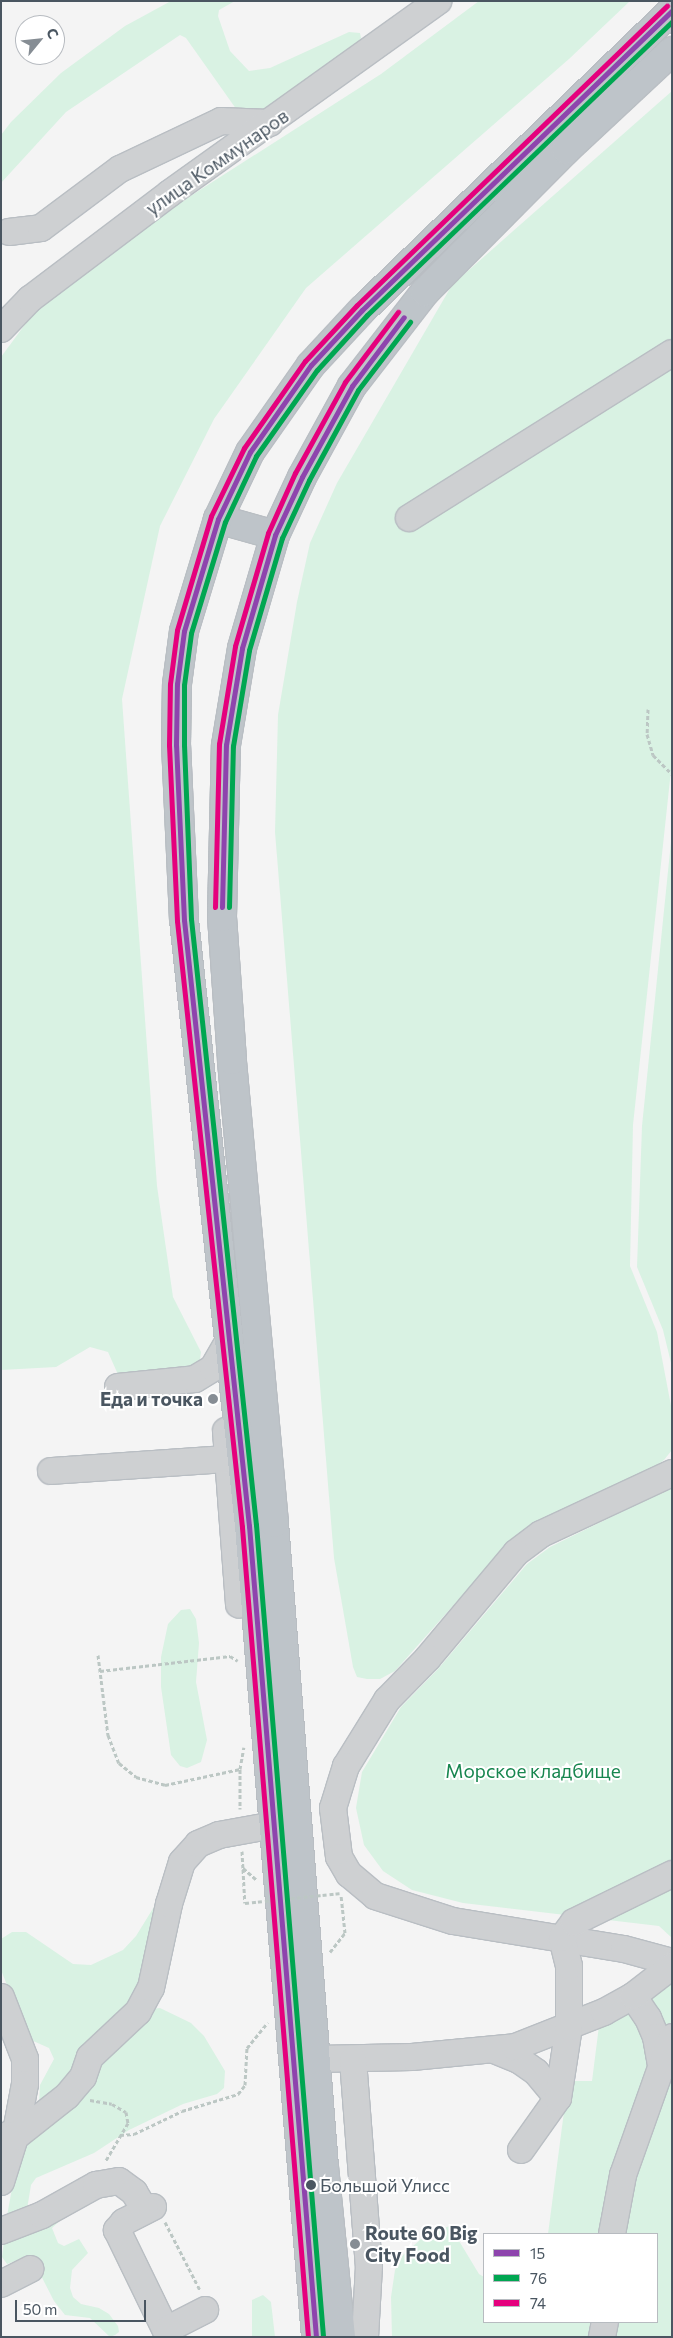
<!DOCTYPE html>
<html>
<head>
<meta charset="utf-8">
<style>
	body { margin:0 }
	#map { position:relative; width:673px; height:2338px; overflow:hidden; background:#f4f4f4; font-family:Commissioner,sans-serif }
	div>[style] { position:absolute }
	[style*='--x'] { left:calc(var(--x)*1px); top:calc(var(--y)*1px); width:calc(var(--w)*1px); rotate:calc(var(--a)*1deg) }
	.green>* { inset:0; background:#d9f2e3 }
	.path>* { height:3px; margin-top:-1.5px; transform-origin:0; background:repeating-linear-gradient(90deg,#bcc7c4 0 4px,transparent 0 6.5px) }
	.roads { filter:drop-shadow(1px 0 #b9bec3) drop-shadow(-1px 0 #b9bec3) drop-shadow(0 1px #b9bec3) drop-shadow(0 -1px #b9bec3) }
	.minor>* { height:26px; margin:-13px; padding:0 13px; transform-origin:13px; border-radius:13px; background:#ced0d2 }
	.highway>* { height:28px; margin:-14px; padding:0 14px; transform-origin:14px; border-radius:14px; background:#bec4c9 }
	.path-bridge>* { height:3px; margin-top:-1.5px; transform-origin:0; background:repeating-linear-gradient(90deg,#bcc7c4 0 4px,transparent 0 6.5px) }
	.bus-1>* { height:5px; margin:-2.5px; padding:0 2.5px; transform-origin:2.5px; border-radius:2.5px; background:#8e44ad }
	.bus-2>* { height:5px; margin:-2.5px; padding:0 2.5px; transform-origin:2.5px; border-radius:2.5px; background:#00a651 }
	.bus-3>* { height:5px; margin:-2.5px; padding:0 2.5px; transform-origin:2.5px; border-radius:2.5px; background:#e5007d }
	.dots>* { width:14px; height:14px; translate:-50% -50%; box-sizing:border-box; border:2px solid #fff; border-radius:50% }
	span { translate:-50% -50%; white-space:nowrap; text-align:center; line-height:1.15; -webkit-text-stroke:4px #fff; paint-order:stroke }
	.bus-label { font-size:18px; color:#4a5661 }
	.left { translate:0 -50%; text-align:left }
	.street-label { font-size:19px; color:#4a5661 }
	.poi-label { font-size:19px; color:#4a5661; font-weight:700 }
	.right { translate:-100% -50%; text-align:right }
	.park-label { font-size:19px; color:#17864f }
	.frame { position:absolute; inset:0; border:2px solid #4a5661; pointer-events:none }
	.legend { position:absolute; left:483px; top:2233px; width:175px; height:90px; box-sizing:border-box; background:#fff; border:1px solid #b7bbc0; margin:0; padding:6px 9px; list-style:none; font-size:15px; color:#4a5661 }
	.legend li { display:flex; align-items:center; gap:10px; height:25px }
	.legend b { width:25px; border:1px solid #b7bbc0 }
	.north { position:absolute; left:15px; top:15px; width:50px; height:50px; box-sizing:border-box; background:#fff; border:1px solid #b7bbc0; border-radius:50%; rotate:62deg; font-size:14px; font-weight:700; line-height:20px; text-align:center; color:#4a5661 }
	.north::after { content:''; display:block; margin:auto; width:18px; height:22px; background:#868d94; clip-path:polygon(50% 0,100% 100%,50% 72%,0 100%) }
	.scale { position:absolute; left:15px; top:2300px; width:131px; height:22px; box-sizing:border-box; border:2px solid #4a5661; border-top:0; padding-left:6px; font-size:15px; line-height:18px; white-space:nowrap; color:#4a5661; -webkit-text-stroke:4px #fff; paint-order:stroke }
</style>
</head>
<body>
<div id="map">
	<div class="green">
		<div style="clip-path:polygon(171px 1px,235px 1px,219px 10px,218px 16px,230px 51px,249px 71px,270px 68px,349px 32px,360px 33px,361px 38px,357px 45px,261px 112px,239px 113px,186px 38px,180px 35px,66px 112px,1px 183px,1px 135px,11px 122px,61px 73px,125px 26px)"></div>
		<div style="clip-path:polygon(479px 1px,630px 1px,569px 59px,306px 288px,214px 419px,160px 526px,122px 699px,157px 1186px,173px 1297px,201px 1352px,200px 1360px,196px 1367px,120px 1379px,108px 1352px,90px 1347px,56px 1367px,1px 1370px,1px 357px,32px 315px,161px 215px,381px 74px)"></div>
		<div style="clip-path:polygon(672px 91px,672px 761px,633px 1125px,630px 1266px,657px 1332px,672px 1411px,672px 1450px,664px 1460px,653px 1468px,507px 1545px,395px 1671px,380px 1679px,367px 1679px,357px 1677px,353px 1667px,334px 1558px,275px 832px,278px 715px,297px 602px,310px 543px,337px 483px,452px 285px)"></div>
		<div style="clip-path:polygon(672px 832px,672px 1367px,663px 1330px,637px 1267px,642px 1126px)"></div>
		<div style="clip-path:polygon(672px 1481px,672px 1938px,659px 1926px,463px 1903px,412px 1890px,383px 1871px,364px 1845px,356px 1808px,362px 1772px,401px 1707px,438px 1669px,527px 1564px,550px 1547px,664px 1491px)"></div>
		<div style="clip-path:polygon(190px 1609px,196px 1619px,199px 1643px,196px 1682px,207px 1740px,201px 1762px,187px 1768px,180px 1766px,171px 1755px,161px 1687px,161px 1657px,168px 1624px,181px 1610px)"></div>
		<div style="clip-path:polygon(157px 1902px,144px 1984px,76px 2073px,39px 2103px,40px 2085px,54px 2059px,49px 2048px,31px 2040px,26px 2033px,1px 1970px,1px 1939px,12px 1932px,26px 1932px,73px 1964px,91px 1965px,123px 1950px,136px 1936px)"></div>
		<div style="clip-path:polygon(672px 1982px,672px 2337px,392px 2337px,391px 2297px,395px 2270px,403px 2255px,429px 2232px,450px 2226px,479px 2274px,484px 2277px,484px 2322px,657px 2322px,657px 2234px,548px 2234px,568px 2081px,592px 2081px,599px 2026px)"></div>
		<div style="clip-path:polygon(160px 2008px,191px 2023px,204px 2036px,225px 2071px,224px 2088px,217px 2094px,183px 2104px,129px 2130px,94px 2153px,36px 2178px,31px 2185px,27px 2209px,7px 2216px,18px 2155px,101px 2055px,151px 2009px)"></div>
		<div style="clip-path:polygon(65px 2216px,52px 2228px,58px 2243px,64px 2246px,79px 2239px,88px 2253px,72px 2270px,70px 2288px,73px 2297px,81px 2304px,99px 2308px,109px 2314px,118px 2326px,119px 2332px,115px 2335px,110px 2337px,90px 2318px,65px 2315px,54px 2301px,33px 2260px,27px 2257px,7px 2264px,2px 2257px,4px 2241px)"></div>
		<div style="clip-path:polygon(263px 2295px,271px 2302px,275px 2337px,252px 2337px,252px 2300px)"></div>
	</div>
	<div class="path">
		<div style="--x:648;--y:709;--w:25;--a:92"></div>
		<div style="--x:647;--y:734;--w:22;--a:74"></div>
		<div style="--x:653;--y:755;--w:27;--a:45"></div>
		<div style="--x:98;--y:1655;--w:81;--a:82.9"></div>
		<div style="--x:108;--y:1735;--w:30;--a:69"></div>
		<div style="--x:119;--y:1763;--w:22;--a:39"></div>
		<div style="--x:136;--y:1777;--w:30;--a:15"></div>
		<div style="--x:165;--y:1785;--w:77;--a:-12"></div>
		<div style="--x:240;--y:1769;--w:40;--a:90"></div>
		<div style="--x:100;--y:1671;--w:131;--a:-6.6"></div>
		<div style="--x:230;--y:1656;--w:9;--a:32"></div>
		<div style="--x:240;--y:1769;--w:22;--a:-80"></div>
		<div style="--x:242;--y:1851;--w:17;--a:87"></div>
		<div style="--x:243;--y:1868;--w:18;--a:41"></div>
		<div style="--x:243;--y:1869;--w:34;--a:87"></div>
		<div style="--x:330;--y:1952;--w:24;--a:-52"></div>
		<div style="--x:345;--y:1933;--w:37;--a:-96"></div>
		<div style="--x:90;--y:2100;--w:22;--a:10"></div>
		<div style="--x:112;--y:2104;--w:16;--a:30"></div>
		<div style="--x:126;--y:2112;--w:11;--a:80"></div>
		<div style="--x:128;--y:2123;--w:45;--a:120.5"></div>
		<div style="--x:120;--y:2135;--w:14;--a:-4"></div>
		<div style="--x:134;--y:2134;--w:53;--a:-25.6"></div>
		<div style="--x:182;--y:2111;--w:59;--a:-16.9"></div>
		<div style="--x:238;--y:2094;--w:11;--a:-52"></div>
		<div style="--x:245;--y:2085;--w:37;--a:-87"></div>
		<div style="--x:247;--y:2048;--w:33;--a:-51"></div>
		<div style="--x:165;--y:2222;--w:76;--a:62.8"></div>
	</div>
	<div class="roads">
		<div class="minor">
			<div style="--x:9;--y:232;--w:32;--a:-7"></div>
			<div style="--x:41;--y:228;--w:99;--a:-36.8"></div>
			<div style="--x:120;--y:169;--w:112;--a:-25.4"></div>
			<div style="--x:221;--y:121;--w:49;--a:2.3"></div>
			<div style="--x:1;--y:329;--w:42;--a:-46"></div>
			<div style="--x:30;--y:299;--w:176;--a:-37.1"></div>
			<div style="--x:170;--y:193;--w:330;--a:-35.6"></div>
			<div style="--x:409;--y:518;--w:310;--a:-32.1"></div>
			<div style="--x:118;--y:1387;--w:77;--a:-5.9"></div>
			<div style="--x:195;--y:1379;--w:21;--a:-31"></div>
			<div style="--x:213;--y:1368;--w:32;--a:-60"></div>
			<div style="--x:226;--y:1431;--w:174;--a:85.7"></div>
			<div style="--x:51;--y:1471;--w:177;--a:-3.9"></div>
			<div style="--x:672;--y:1473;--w:145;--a:155"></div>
			<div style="--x:541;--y:1534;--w:31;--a:143"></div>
			<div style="--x:516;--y:1553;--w:137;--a:130"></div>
			<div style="--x:428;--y:1658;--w:59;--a:134.3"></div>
			<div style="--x:387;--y:1700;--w:78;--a:121.8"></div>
			<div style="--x:346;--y:1766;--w:44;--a:107.2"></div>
			<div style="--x:333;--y:1808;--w:49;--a:83"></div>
			<div style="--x:339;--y:1857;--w:20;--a:60"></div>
			<div style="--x:349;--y:1874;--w:34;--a:40"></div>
			<div style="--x:375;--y:1896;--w:82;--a:17.8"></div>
			<div style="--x:453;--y:1921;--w:173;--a:9.3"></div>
			<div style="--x:624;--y:1949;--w:50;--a:15.2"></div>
			<div style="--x:633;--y:1996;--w:27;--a:56"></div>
			<div style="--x:648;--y:2018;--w:21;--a:67"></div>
			<div style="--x:656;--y:2037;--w:29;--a:80"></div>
			<div style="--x:1;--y:1997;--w:66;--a:68.8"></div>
			<div style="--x:25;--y:2059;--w:25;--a:90"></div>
			<div style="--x:25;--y:2084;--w:54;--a:100.7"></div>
			<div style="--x:15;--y:2137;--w:8;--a:-166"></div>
			<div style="--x:494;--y:2050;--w:27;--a:22"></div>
			<div style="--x:519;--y:2060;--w:21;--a:35"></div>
			<div style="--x:536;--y:2072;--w:34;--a:50"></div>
			<div style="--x:316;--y:2059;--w:96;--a:-1.2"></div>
			<div style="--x:412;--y:2057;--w:103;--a:-5.5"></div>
			<div style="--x:515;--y:2047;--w:96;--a:-21.5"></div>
			<div style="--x:604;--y:2012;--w:33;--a:-29"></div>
			<div style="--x:633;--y:1996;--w:49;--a:-37.6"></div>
			<div style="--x:353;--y:2060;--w:207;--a:85.6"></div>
			<div style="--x:369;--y:2266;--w:71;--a:93.2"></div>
			<div style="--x:521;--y:2150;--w:64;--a:-54.6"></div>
			<div style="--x:558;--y:2098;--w:72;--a:-81.2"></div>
			<div style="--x:569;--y:2027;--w:61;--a:-90"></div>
			<div style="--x:569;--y:1966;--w:29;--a:-104"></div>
			<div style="--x:562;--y:1938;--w:20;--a:-53"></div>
			<div style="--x:574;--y:1922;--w:109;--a:-26.1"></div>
			<div style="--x:1;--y:2182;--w:47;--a:-72.7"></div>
			<div style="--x:15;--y:2137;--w:66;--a:-38.3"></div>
			<div style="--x:67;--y:2096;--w:25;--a:-50"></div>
			<div style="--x:83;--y:2077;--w:21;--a:-71"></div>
			<div style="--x:90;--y:2057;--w:66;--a:-43.2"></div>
			<div style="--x:138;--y:2012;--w:27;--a:-62"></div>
			<div style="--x:151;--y:1988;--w:86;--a:-77.9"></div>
			<div style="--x:169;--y:1904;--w:44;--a:-72.8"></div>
			<div style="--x:182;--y:1862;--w:24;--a:-48"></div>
			<div style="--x:198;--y:1844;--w:23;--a:-23"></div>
			<div style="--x:219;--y:1835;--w:56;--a:-10.3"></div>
			<div style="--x:153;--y:2207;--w:33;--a:153"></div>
			<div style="--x:124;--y:2222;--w:11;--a:131"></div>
			<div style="--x:117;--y:2230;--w:119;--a:64.1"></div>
			<div style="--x:1;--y:2231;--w:44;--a:-21.3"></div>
			<div style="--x:42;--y:2215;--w:62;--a:-29.1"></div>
			<div style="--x:96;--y:2185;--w:23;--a:-10"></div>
			<div style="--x:119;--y:2181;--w:19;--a:36"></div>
			<div style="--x:134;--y:2192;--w:21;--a:59"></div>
			<div style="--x:612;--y:2234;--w:60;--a:-79.4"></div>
			<div style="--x:623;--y:2175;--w:146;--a:-70.5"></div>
			<div style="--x:1;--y:2284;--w:33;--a:-27"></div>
			<div style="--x:166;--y:2330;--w:44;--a:-27.1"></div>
			<div style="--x:602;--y:2337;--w:15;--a:-79"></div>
		</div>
		<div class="highway">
			<div style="--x:218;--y:519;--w:59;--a:15.7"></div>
			<div style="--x:316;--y:2337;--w:814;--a:-94.72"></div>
			<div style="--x:249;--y:1526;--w:609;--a:-96.12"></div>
			<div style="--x:184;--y:920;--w:175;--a:-92.6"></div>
			<div style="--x:176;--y:745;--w:61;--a:-89.1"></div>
			<div style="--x:177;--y:684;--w:53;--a:-82.5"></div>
			<div style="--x:184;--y:631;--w:117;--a:-73.1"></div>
			<div style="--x:218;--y:519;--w:74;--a:-64.5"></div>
			<div style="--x:250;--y:452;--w:106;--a:-55"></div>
			<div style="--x:311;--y:365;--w:75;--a:-47.2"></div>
			<div style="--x:362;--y:310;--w:431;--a:-44"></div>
			<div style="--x:341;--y:2337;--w:171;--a:-95.7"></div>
			<div style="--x:324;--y:2167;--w:646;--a:-94.44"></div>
			<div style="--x:274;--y:1523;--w:465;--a:-95.2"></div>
			<div style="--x:232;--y:1060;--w:143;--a:-94"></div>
			<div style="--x:222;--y:917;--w:172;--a:-88.7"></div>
			<div style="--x:226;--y:745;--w:98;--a:-80.6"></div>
			<div style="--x:242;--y:648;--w:118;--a:-73.7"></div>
			<div style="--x:275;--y:535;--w:64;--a:-65"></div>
			<div style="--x:302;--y:477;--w:104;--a:-61.2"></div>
			<div style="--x:352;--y:386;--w:119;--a:-52.2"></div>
			<div style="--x:425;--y:292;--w:200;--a:-45.2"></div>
			<div style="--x:566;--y:150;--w:145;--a:-43"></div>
		</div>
	</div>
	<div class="path-bridge">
		<div style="--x:245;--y:1903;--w:97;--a:-5.9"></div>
	</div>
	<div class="bus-1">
		<div style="--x:222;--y:907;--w:162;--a:-88.6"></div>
		<div style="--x:226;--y:745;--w:98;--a:-80.6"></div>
		<div style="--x:242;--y:648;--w:118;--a:-73.7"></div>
		<div style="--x:275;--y:535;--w:64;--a:-65"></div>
		<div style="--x:302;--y:477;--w:104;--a:-61.2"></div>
		<div style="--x:352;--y:386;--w:86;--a:-53"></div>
		<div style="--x:316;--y:2337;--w:814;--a:-94.72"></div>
		<div style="--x:249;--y:1526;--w:609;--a:-96.12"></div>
		<div style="--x:184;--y:920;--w:175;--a:-92.6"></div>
		<div style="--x:176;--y:745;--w:61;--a:-89.1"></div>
		<div style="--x:177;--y:684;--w:53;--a:-82.5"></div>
		<div style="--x:184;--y:631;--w:117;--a:-73.1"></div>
		<div style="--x:218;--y:519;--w:74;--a:-64.5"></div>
		<div style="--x:250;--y:452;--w:106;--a:-55"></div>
		<div style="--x:311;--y:365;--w:75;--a:-47.2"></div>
		<div style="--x:362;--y:310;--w:431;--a:-44"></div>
	</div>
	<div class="bus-2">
		<div style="--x:229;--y:907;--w:161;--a:-88.6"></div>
		<div style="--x:233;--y:746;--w:97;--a:-80.5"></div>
		<div style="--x:249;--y:650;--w:117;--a:-73.6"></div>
		<div style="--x:282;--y:538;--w:64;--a:-65"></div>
		<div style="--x:309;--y:480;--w:102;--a:-61.4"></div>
		<div style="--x:358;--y:390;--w:86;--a:-52.6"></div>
		<div style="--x:323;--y:2336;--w:814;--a:-94.72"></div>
		<div style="--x:256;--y:1525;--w:609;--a:-96.12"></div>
		<div style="--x:191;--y:919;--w:174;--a:-92.3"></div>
		<div style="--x:184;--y:745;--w:60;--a:-90"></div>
		<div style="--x:184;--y:685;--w:52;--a:-82.3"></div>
		<div style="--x:191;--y:633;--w:116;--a:-73"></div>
		<div style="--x:225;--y:522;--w:73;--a:-64.8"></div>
		<div style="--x:256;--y:456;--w:105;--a:-54.7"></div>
		<div style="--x:317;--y:370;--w:74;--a:-47.7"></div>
		<div style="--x:367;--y:315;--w:423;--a:-43.9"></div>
	</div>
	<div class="bus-3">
		<div style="--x:215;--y:907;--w:163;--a:-88.6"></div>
		<div style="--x:219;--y:744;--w:99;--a:-80.7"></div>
		<div style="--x:235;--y:646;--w:118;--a:-73.7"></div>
		<div style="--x:268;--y:533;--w:66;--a:-65.8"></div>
		<div style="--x:295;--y:473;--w:104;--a:-61.2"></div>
		<div style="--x:345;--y:382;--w:88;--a:-52.9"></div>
		<div style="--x:308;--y:2337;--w:813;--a:-94.66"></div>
		<div style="--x:242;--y:1527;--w:609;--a:-96.12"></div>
		<div style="--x:177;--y:921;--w:176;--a:-92.6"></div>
		<div style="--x:169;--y:745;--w:61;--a:-89.1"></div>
		<div style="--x:170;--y:684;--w:54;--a:-82.6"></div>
		<div style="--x:177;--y:630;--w:119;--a:-73.4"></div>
		<div style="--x:211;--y:516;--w:76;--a:-64.1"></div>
		<div style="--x:244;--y:448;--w:106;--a:-55"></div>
		<div style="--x:305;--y:361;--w:76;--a:-47.1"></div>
		<div style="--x:357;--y:305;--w:431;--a:-44"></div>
	</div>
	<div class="dots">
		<div style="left:213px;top:1399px;background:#868d94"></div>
		<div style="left:311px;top:2185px;background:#4a5661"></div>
		<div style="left:355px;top:2244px;background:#868d94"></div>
	</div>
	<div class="bus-label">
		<span class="left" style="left:320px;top:2185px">Большой Улисс</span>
	</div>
	<div class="street-label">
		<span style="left:217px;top:162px;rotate:-35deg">улица Коммунаров</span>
	</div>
	<div class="poi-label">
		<span class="right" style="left:203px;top:1399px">Еда и точка</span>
		<span class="left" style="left:365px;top:2244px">Route 60 Big<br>City Food</span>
	</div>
	<div class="park-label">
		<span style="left:533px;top:1771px">Морское кладбище</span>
	</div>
	<div class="frame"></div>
	<ul class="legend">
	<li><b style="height:6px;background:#8e44ad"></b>15</li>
	<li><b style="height:6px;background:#00a651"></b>76</li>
	<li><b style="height:6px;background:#e5007d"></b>74</li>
	</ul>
	<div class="north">С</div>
	<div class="scale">50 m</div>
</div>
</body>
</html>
